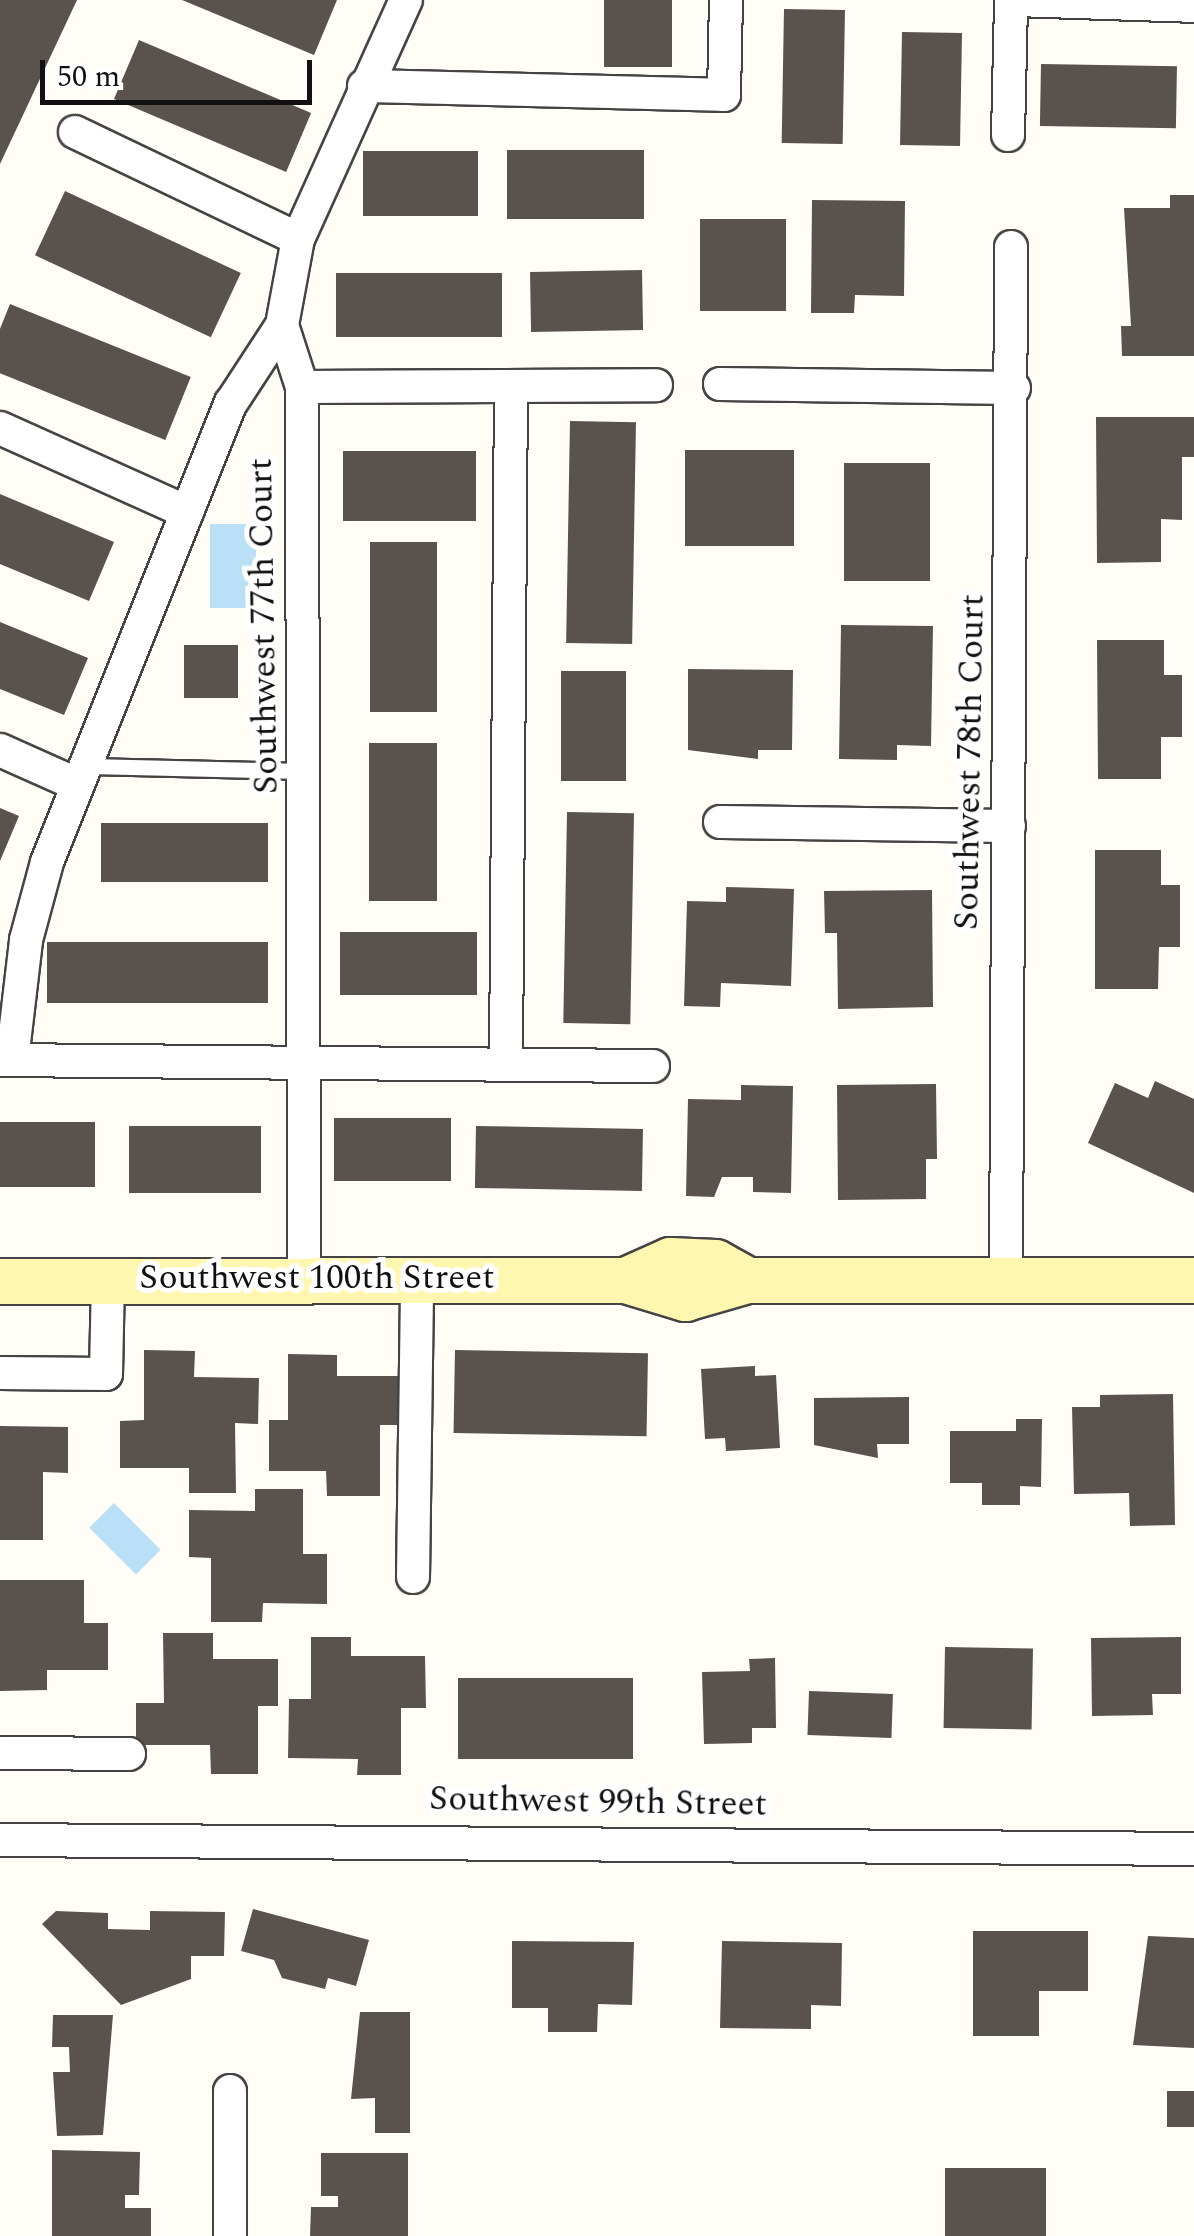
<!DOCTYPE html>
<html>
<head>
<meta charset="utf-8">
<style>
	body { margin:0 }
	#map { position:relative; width:1194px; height:2236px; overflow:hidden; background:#fffdf5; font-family:Spectral,serif }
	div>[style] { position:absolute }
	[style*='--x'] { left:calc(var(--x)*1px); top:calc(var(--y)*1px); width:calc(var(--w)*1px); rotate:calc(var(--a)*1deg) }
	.water>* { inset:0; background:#b9e0f7; transform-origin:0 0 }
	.building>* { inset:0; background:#5a524d; transform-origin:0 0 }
	.roads { filter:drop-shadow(2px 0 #444) drop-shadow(-2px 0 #444) drop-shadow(0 2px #444) drop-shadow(0 -2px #444) }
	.lane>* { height:15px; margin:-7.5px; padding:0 7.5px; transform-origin:7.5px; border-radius:7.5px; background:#fff }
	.street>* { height:32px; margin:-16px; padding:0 16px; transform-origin:16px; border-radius:16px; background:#fff }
	.secondary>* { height:45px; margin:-22.5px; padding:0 22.5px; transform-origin:22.5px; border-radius:22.5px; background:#fff6b0 }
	span { translate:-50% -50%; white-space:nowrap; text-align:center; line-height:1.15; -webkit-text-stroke:10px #fff; paint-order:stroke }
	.street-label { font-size:35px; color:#111 }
	.scale { position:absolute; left:40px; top:60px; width:272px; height:45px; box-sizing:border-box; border:5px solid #111; border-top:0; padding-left:12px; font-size:30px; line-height:35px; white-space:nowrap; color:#111; -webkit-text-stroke:8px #fff; paint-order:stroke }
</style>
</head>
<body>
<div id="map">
	<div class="water">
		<div style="left:210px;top:524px;width:46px;height:84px"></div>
		<div style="left:114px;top:1503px;width:66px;height:35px;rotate:45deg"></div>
	</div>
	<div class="building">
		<div style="clip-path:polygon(0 0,77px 0,0 164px)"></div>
		<div style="clip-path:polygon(182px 0,337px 0,314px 55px)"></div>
		<div style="left:604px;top:0;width:68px;height:67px"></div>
		<div style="left:784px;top:9px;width:61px;height:134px;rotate:1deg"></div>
		<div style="left:902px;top:32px;width:60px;height:113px;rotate:1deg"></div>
		<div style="left:139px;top:40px;width:187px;height:64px;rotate:23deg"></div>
		<div style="left:1041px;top:64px;width:136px;height:62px;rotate:1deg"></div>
		<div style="left:507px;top:150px;width:137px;height:69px"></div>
		<div style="left:363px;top:151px;width:115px;height:65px"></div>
		<div style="left:65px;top:191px;width:194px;height:71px;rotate:25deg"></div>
		<div style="clip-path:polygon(1170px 195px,1194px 195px,1194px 356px,1122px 356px,1121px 326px,1131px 326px,1124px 208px,1170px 208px)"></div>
		<div style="clip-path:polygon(812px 200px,905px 201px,904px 296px,855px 295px,854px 313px,811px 313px)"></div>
		<div style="left:700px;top:219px;width:86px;height:92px"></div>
		<div style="left:642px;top:270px;width:60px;height:112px;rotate:89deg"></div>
		<div style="left:336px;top:273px;width:166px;height:64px"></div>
		<div style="left:10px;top:304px;width:195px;height:68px;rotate:22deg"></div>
		<div style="clip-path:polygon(1096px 417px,1194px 417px,1194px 457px,1182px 457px,1182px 520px,1161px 519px,1161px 562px,1097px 563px)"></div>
		<div style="left:570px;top:421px;width:66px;height:222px;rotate:1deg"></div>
		<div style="left:685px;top:450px;width:109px;height:96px"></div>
		<div style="left:343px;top:451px;width:133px;height:70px"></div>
		<div style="left:844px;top:463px;width:86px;height:118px"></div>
		<div style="clip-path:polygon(0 494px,114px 542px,89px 601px,0 564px)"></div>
		<div style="left:370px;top:542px;width:67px;height:170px"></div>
		<div style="clip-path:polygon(0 622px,88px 658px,64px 715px,0 689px)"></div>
		<div style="clip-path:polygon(841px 625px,933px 626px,931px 746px,897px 745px,897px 760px,839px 759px)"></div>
		<div style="clip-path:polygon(1097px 640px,1164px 640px,1164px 675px,1182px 675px,1182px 737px,1161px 737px,1161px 779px,1098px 779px)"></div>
		<div style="left:184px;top:645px;width:54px;height:53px"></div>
		<div style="clip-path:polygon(688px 669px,793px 670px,792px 750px,758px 750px,758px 759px,688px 750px)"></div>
		<div style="left:561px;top:671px;width:65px;height:110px"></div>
		<div style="left:369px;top:743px;width:68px;height:158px"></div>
		<div style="clip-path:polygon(0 808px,19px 816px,0 861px)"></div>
		<div style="left:567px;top:812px;width:67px;height:211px;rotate:1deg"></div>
		<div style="left:101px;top:823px;width:167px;height:59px"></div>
		<div style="clip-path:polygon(1095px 850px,1161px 850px,1161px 885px,1180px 885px,1180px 947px,1159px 947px,1158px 989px,1095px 989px)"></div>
		<div style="clip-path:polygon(726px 887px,794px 889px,791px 986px,721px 983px,720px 1007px,684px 1006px,687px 901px,726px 902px)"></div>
		<div style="clip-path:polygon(932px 890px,933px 1007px,838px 1009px,837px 933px,825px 933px,824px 891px)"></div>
		<div style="left:340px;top:932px;width:137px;height:63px"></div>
		<div style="left:47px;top:942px;width:221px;height:61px"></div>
		<div style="clip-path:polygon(1155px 1081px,1194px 1099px,1194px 1193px,1088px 1143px,1115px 1083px,1148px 1098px)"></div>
		<div style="clip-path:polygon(936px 1084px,937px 1159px,926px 1159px,926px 1199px,838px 1200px,837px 1085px)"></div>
		<div style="clip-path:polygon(741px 1085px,793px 1086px,791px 1193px,753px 1192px,753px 1177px,722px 1177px,714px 1197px,686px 1196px,688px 1099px,741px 1100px)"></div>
		<div style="left:334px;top:1118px;width:117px;height:63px"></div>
		<div style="left:0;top:1122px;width:95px;height:65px"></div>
		<div style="left:129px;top:1126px;width:132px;height:67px"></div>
		<div style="left:476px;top:1126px;width:167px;height:62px;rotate:1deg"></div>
		<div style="clip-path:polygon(144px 1350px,195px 1351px,194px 1377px,259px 1378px,258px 1424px,235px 1423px,236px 1493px,189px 1493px,189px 1468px,120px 1468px,120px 1421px,144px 1420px)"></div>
		<div style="left:455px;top:1350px;width:193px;height:83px;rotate:1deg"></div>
		<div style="clip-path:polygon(288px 1354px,337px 1355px,337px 1376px,403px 1376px,403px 1425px,380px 1425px,380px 1496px,327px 1496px,326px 1471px,269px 1471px,269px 1420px,288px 1420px)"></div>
		<div style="clip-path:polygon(755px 1366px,755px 1376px,776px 1375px,780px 1448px,726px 1451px,725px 1438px,705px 1439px,701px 1369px)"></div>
		<div style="clip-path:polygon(1173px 1394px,1175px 1525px,1130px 1526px,1129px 1493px,1074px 1494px,1072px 1407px,1100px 1407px,1100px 1395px)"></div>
		<div style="clip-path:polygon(909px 1397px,909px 1444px,877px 1444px,878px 1458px,814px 1445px,814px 1398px)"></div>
		<div style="clip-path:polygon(1016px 1419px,1042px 1419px,1041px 1487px,1020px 1486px,1020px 1505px,982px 1505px,982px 1483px,950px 1483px,950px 1431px,1016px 1431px)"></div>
		<div style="clip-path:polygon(0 1426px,68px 1427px,68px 1473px,43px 1472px,43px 1540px,0 1540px)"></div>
		<div style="clip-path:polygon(255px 1489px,303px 1489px,303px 1554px,327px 1554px,327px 1604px,263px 1603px,262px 1622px,211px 1622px,211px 1558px,189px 1557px,189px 1510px,255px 1511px)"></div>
		<div style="clip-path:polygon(0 1580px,84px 1580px,84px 1623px,108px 1623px,108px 1670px,47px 1670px,47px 1690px,0 1691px)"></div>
		<div style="clip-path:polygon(163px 1633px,213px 1633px,213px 1659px,278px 1659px,278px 1706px,258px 1706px,258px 1774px,211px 1774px,210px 1745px,136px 1745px,136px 1703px,164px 1703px)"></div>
		<div style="clip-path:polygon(311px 1637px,351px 1637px,351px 1656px,425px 1656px,426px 1708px,401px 1708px,401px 1775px,357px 1775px,358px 1759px,288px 1758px,289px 1699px,311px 1699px)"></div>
		<div style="clip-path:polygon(1181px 1637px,1181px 1694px,1152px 1694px,1153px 1715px,1092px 1716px,1091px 1638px)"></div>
		<div style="left:945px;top:1647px;width:88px;height:81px;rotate:1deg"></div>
		<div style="clip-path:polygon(775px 1658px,776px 1728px,752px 1728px,752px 1743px,704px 1744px,702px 1672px,750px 1671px,749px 1659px)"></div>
		<div style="left:458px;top:1678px;width:175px;height:81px"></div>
		<div style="left:809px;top:1691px;width:84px;height:44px;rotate:2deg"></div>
		<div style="clip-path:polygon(253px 1909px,369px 1940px,356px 1986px,328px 1978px,325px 1989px,282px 1978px,274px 1960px,241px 1951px)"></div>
		<div style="clip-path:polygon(56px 1911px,108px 1913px,108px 1929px,150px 1930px,150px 1911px,225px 1912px,224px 1956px,191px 1956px,191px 1979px,121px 2005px,42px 1924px)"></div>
		<div style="clip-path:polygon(973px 1931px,1088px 1931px,1088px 1991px,1039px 1991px,1039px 2036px,973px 2036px)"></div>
		<div style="clip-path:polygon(1148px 1936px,1194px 1938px,1194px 2048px,1133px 2045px)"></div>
		<div style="clip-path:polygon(512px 1941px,634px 1942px,632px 2005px,598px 2004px,597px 2032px,548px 2032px,548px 2008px,512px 2008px)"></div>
		<div style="clip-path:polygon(722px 1941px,842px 1943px,841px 2006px,811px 2005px,811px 2029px,720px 2028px)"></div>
		<div style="clip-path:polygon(360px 2012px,410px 2012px,410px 2133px,375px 2133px,375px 2098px,351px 2099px)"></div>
		<div style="clip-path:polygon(53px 2015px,113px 2015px,103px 2135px,57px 2136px,53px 2072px,70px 2072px,69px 2047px,52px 2047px)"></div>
		<div style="left:1167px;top:2091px;width:27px;height:36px"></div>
		<div style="clip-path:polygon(52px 2150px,140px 2152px,139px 2195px,125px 2195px,125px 2208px,151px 2208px,151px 2236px,52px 2236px)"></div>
		<div style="clip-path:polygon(321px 2153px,408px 2153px,408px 2236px,310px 2236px,311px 2207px,338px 2207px,338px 2196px,321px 2196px)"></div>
		<div style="left:945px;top:2168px;width:101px;height:68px"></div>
	</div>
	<div class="roads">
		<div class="lane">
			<div style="--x:85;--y:766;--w:220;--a:1.3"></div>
		</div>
		<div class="street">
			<div style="--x:1016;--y:0;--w:178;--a:1.9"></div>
			<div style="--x:364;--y:86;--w:360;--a:1.4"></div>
			<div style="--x:724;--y:95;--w:95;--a:-88.8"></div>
			<div style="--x:75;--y:132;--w:247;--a:25.6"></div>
			<div style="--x:1008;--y:135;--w:135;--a:-88.7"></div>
			<div style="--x:720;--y:384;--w:294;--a:0.8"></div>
			<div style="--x:302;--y:387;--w:354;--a:-0.3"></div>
			<div style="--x:0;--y:428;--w:205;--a:24.2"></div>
			<div style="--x:0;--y:750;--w:83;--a:24.1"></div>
			<div style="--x:720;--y:822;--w:289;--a:0.8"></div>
			<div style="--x:0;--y:1060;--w:653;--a:0.53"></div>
			<div style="--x:12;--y:1060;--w:121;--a:-83.3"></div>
			<div style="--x:26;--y:940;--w:81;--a:-74.9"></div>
			<div style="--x:47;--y:862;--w:495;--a:-68.2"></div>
			<div style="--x:231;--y:403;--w:93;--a:-56.8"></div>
			<div style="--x:506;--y:1064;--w:678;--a:-89.58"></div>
			<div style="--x:304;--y:1278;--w:891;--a:-90.13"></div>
			<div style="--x:302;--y:387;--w:65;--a:-107.9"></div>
			<div style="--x:282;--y:325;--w:87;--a:-79.5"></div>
			<div style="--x:298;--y:239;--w:262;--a:-65.7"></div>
			<div style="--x:1006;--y:1278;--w:1031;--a:-89.72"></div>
			<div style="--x:0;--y:1373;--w:106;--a:0.5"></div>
			<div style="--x:106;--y:1374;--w:97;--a:-88.8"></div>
			<div style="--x:413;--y:1577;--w:299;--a:-89.2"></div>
			<div style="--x:0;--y:1753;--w:129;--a:0.4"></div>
			<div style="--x:0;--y:1840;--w:1194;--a:0.43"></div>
			<div style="--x:230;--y:2236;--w:145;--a:-90"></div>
		</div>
		<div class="secondary">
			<div style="--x:625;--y:1280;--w:49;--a:-24"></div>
			<div style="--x:670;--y:1260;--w:45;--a:2.5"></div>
			<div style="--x:715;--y:1262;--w:37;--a:29"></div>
			<div style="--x:0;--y:1281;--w:625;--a:-0.09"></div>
			<div style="--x:625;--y:1280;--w:63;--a:16.7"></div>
			<div style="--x:685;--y:1298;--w:65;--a:-16.2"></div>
			<div style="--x:747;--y:1280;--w:447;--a:0"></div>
		</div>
	</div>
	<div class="street-label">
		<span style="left:264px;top:626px;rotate:-91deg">Southwest 77th Court</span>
		<span style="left:970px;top:762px;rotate:-89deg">Southwest 78th Court</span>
		<span style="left:317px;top:1278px">Southwest 100th Street</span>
		<span style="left:598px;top:1802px;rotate:1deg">Southwest 99th Street</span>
	</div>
	<div class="scale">50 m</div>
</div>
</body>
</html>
